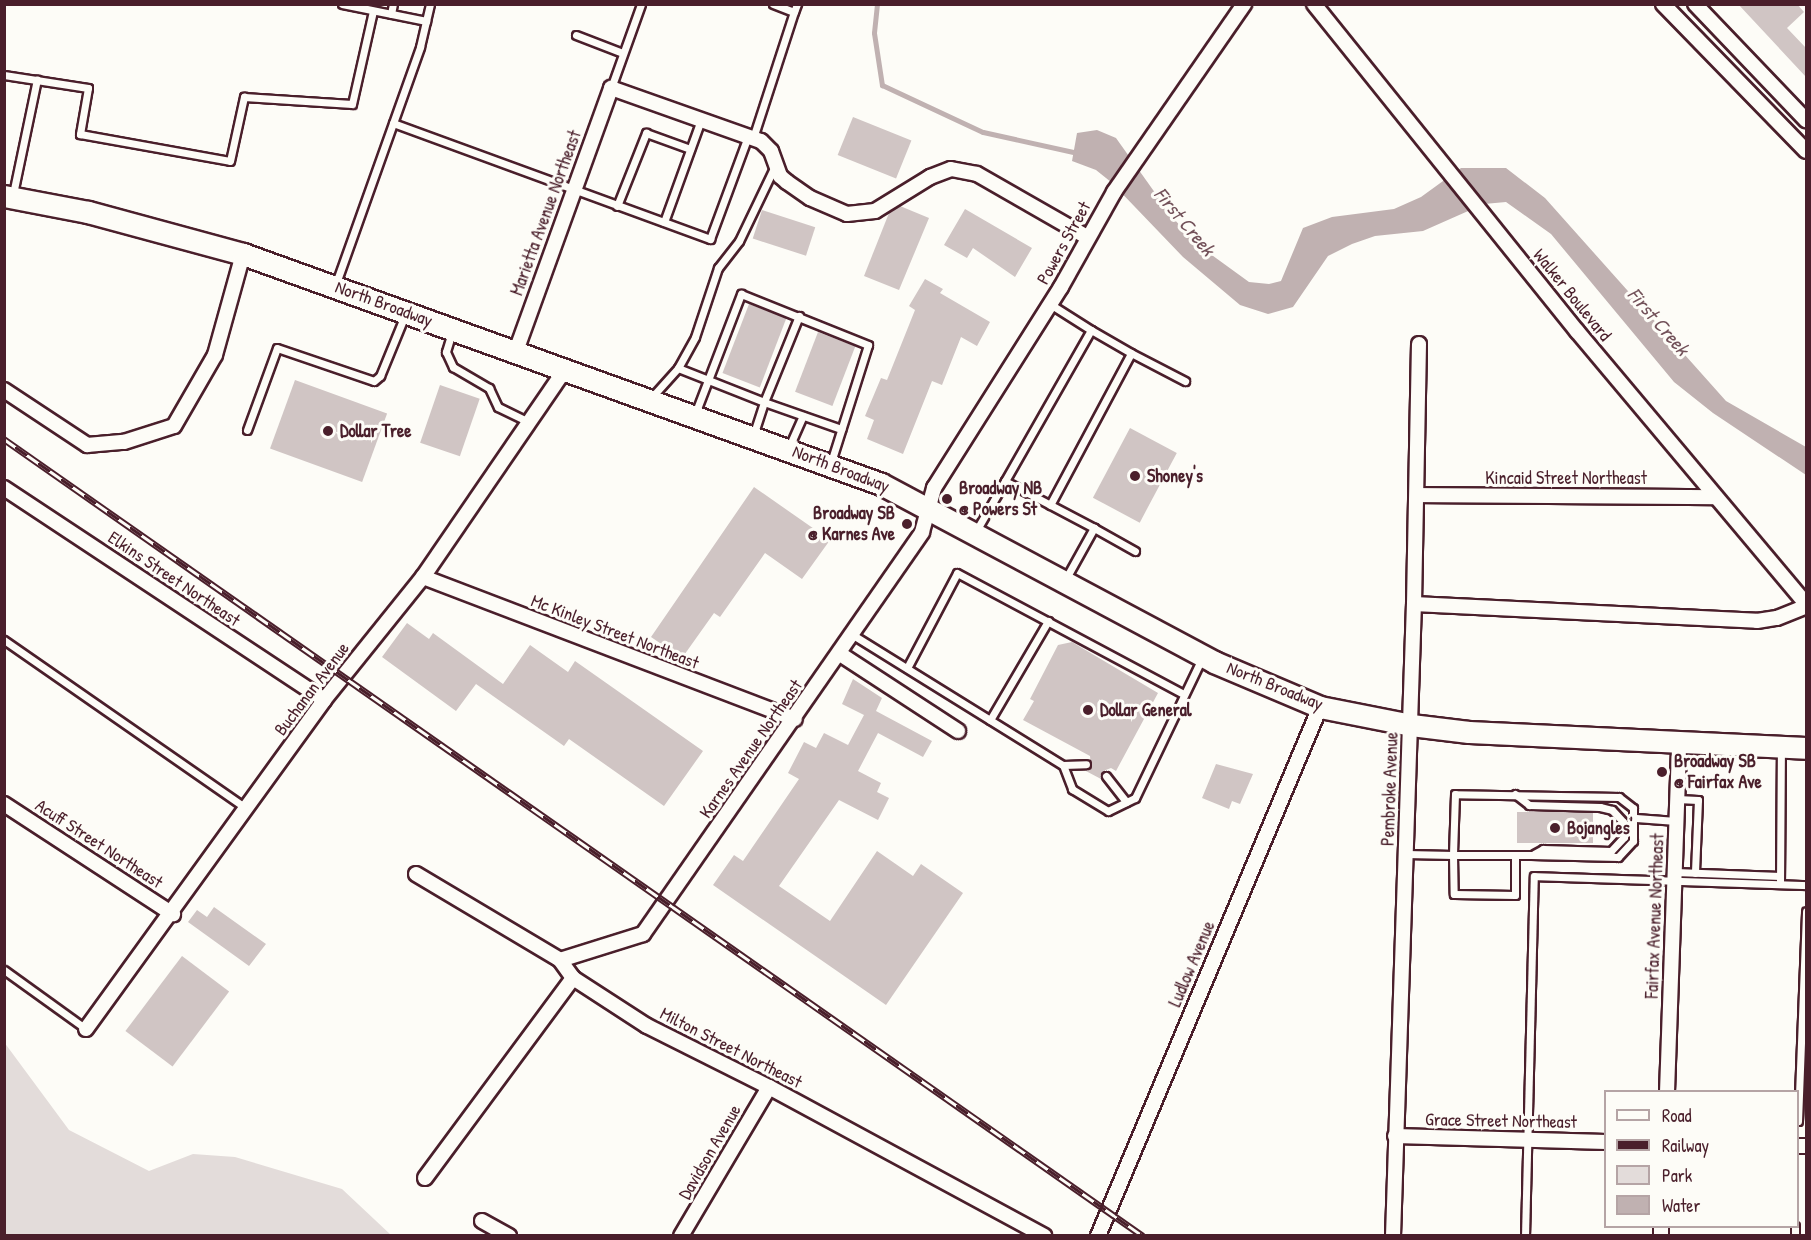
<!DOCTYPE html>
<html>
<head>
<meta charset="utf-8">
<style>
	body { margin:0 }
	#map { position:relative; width:1811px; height:1240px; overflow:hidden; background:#fdfcf7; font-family:"Patrick Hand",sans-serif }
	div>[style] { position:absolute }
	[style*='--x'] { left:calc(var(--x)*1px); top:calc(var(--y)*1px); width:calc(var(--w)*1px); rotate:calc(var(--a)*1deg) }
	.green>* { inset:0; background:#e3dcda }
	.water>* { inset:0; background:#c0b1b1 }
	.stream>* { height:5px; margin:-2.5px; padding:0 2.5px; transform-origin:2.5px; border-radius:2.5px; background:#c0b1b1 }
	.building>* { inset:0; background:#d0c5c4; transform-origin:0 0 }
	.roads { filter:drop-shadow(2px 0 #4a1f2b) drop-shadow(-2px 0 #4a1f2b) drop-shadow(0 2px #4a1f2b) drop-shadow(0 -2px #4a1f2b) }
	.service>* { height:7px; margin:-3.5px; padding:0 3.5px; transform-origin:3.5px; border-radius:3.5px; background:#fdfcf7 }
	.minor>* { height:14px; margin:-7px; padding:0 7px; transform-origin:7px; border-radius:7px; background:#fdfcf7 }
	.primary>* { height:21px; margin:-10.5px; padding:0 10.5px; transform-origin:10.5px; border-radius:10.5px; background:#fdfcf7 }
	.rail>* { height:7px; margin-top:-3.5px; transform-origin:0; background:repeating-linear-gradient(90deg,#fdfcf7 0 14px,#4a1f2b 0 28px); box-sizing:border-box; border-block:2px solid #4a1f2b }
	.dots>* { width:16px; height:16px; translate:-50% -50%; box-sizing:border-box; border:3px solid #fdfcf7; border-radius:50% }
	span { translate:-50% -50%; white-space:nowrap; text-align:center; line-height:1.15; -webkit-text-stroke:6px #fdfcf7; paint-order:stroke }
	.street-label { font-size:18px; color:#4a1f2b }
	.poi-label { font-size:18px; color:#4a1f2b; font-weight:700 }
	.left { translate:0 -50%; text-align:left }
	.right { translate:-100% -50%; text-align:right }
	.water-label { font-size:20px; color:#73525a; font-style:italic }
	.frame { position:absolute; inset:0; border:6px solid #4a1f2b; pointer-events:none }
	.legend { position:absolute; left:1604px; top:1090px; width:195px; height:138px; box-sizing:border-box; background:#fdfcf7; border:2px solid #b5a4a5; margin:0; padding:8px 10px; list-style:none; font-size:18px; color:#4a1f2b }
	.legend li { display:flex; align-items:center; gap:12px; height:30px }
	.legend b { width:30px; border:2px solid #b5a4a5 }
</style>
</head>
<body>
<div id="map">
	<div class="green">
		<div style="clip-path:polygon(4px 1042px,69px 1130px,149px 1171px,193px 1154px,235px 1157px,342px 1189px,391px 1235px,5px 1235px)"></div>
	</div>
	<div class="water">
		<div style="clip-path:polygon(1097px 130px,1116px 138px,1173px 218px,1198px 245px,1249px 282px,1269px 284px,1281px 281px,1303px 228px,1332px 217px,1394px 209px,1421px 197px,1461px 168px,1506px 168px,1545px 198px,1726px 401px,1806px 447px,1806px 475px,1713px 413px,1674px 382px,1551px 234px,1506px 202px,1484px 204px,1423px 231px,1375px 236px,1352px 244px,1328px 256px,1293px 307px,1268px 314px,1240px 305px,1183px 257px,1111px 182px,1096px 170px,1072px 161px,1077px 133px)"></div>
	</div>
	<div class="stream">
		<div style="--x:877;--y:4;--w:29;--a:96"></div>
		<div style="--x:874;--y:33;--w:53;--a:81.3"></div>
		<div style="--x:882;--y:85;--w:111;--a:25"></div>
		<div style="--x:983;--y:132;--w:97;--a:12.5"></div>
	</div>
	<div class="building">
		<div style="clip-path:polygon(1738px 4px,1797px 4px,1804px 12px,1787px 28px,1806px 48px,1806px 77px)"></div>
		<div style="left:853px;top:117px;width:63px;height:41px;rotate:22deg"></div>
		<div style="clip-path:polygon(900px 206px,929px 218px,899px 290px,864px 276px,889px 213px)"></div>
		<div style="clip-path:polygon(965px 209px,1032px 248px,1015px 277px,973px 248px,967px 258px,944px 245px)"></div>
		<div style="left:762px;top:210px;width:56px;height:30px;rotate:18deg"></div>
		<div style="clip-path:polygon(925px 279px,943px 289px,940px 293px,990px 322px,977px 346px,961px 337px,942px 385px,932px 381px,903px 454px,867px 439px,874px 420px,865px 416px,881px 378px,887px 380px,915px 310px,909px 306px)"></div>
		<div style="left:749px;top:304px;width:40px;height:74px;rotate:21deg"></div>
		<div style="left:818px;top:332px;width:40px;height:64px;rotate:21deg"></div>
		<div style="left:295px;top:380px;width:98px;height:73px;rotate:20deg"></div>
		<div style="left:440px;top:385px;width:42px;height:61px;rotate:19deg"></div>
		<div style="left:1130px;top:428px;width:53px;height:79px;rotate:28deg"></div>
		<div style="clip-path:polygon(754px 487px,830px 540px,802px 579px,765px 553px,720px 617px,714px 613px,682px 658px,651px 637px)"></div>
		<div style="clip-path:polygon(407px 623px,429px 639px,433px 633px,503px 684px,530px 645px,568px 672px,575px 661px,703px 751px,664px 806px,569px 739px,564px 746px,476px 684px,456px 711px,382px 657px)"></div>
		<div style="clip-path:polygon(1072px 642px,1158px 693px,1116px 771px,1111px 768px,1103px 771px,1101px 779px,1084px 770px,1091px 766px,1090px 756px,1023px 720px,1034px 701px,1030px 699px,1058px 645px)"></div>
		<div style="clip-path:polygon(853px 679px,882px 698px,876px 711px,932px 741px,923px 757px,878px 733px,858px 771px,881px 783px,877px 792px,889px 798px,878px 820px,839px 800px,779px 886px,830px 921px,877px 851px,913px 876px,921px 864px,963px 893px,886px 1005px,713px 885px,734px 855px,743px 861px,799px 779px,788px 773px,804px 742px,816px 748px,824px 733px,848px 745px,864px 715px,842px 704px)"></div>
		<div style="clip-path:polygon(1216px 764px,1253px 774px,1240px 804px,1232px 801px,1229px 809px,1202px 798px)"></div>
		<div style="left:1517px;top:812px;width:76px;height:31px"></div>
		<div style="clip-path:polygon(214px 907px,266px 944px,249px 966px,188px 922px,197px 910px,207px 917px)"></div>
		<div style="left:182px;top:956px;width:59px;height:94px;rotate:37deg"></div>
	</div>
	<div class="roads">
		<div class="service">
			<div style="--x:342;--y:4;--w:86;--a:11.4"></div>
			<div style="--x:773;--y:4;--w:22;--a:21"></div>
			<div style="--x:794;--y:12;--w:9;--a:-69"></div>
			<div style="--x:391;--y:14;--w:10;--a:-79"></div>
			<div style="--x:576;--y:35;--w:50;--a:21"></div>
			<div style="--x:4;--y:75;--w:85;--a:8.8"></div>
			<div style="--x:88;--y:88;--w:47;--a:99.9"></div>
			<div style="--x:80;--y:134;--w:152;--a:10.2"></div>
			<div style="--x:230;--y:161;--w:66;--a:-77.7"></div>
			<div style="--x:244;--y:97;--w:108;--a:3.7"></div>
			<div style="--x:352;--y:104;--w:95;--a:-77.3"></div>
			<div style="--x:611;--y:88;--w:89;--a:-70.3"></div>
			<div style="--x:393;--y:123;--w:338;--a:20.1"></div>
			<div style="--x:710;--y:239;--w:110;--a:-69.7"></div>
			<div style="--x:753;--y:138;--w:133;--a:-72"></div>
			<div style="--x:13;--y:194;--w:117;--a:-78.2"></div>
			<div style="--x:617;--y:206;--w:79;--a:-68.3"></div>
			<div style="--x:646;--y:133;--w:47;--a:20"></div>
			<div style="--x:664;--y:222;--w:109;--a:-70.1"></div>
			<div style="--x:335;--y:286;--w:254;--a:-70.4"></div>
			<div style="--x:420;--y:47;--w:44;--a:-76.9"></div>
			<div style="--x:1050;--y:304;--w:49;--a:32.4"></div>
			<div style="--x:1091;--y:330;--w:174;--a:119.7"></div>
			<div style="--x:1005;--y:481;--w:101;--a:27.8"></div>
			<div style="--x:452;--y:332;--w:21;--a:107"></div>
			<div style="--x:446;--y:352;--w:17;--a:65"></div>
			<div style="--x:453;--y:367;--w:42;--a:30.3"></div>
			<div style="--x:489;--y:388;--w:21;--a:65"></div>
			<div style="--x:498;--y:407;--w:34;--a:26"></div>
			<div style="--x:1131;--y:353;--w:61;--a:27.4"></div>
			<div style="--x:678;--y:368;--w:35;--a:-61"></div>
			<div style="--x:695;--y:337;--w:73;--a:-71.6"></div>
			<div style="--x:718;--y:268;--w:34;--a:-52"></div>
			<div style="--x:739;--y:241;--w:83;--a:-64.4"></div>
			<div style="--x:651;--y:398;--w:40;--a:-48"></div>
			<div style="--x:678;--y:368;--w:92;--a:21.6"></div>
			<div style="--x:764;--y:402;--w:93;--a:-67.9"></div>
			<div style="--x:695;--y:414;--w:129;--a:-69"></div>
			<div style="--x:741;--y:294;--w:137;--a:21.9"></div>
			<div style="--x:868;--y:345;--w:123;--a:107.5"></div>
			<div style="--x:247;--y:430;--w:87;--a:-69.9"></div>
			<div style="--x:277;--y:348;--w:102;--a:18.8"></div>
			<div style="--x:374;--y:381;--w:8;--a:-40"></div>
			<div style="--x:380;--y:376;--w:66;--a:-67.7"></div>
			<div style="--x:753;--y:436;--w:36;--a:-72"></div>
			<div style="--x:764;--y:402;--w:82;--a:19.3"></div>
			<div style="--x:789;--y:447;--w:34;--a:-66"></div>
			<div style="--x:1050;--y:505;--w:172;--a:-61.9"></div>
			<div style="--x:1131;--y:353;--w:46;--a:-150.1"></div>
			<div style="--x:976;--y:531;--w:58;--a:-59.9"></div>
			<div style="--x:1065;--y:580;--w:60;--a:-60.9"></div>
			<div style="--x:1094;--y:528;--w:47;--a:29.3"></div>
			<div style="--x:853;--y:635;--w:247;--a:31.8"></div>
			<div style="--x:1063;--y:765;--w:26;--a:69"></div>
			<div style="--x:1072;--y:789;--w:42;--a:31.4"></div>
			<div style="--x:1108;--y:811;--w:30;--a:-26"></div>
			<div style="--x:1135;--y:798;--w:153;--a:-64.4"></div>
			<div style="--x:4;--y:640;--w:296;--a:34.8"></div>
			<div style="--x:907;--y:668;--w:107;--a:-62.2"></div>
			<div style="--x:957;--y:573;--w:257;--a:28.1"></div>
			<div style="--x:990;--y:720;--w:115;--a:-59.6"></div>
			<div style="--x:1063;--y:765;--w:23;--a:-2"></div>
			<div style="--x:1106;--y:776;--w:33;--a:52"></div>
			<div style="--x:1515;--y:794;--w:18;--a:38"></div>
			<div style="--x:1529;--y:805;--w:71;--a:1.6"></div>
			<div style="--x:1600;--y:807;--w:12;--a:14"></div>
			<div style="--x:1612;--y:810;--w:16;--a:47"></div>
			<div style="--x:1623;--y:822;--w:15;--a:86"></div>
			<div style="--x:1624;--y:837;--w:19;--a:133"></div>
			<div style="--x:1611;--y:851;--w:68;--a:-178.3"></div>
			<div style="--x:1543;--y:849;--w:10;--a:151"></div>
			<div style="--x:1677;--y:799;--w:21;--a:3"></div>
			<div style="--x:1698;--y:800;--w:73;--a:92.4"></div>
			<div style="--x:1636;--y:818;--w:40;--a:4.3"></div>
			<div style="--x:1406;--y:854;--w:47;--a:1.2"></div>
			<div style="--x:1453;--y:855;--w:78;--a:0"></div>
			<div style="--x:1531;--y:855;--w:87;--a:1.3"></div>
			<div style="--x:1618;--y:857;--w:22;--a:-47"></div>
			<div style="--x:1633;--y:841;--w:33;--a:-90"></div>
			<div style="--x:1633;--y:808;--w:18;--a:-142"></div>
			<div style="--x:1619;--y:797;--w:164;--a:-179"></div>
			<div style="--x:1455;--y:794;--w:61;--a:91.9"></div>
			<div style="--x:1453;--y:855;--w:39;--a:89"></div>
			<div style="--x:1454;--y:894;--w:61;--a:0.9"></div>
			<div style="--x:1515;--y:895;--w:40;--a:-90"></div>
			<div style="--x:1675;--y:872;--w:105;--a:2.2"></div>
			<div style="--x:1780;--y:884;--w:135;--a:-89.6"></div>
			<div style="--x:4;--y:970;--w:101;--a:35.7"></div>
			<div style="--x:1798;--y:1121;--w:210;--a:-87.8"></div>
			<div style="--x:1525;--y:1236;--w:360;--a:-88.6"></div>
			<div style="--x:1534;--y:876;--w:272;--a:1.9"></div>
			<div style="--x:1795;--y:1236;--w:10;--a:-90"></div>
		</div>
		<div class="minor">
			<div style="--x:1314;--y:4;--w:420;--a:51.2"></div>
			<div style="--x:1577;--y:331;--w:356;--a:50"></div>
			<div style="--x:1663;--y:4;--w:205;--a:45.8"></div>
			<div style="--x:1695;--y:4;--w:161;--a:46.3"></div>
			<div style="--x:516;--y:351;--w:280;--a:-70.1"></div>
			<div style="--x:611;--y:88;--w:159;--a:19.5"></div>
			<div style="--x:761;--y:141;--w:14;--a:45"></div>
			<div style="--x:771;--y:151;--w:27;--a:70"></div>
			<div style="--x:780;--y:176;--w:9;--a:41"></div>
			<div style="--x:787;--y:182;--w:28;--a:35"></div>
			<div style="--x:810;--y:198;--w:40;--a:23.4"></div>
			<div style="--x:847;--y:214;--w:28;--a:-6"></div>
			<div style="--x:875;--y:211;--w:65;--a:-31.7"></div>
			<div style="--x:930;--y:177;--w:22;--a:-21"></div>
			<div style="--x:951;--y:169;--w:26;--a:11"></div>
			<div style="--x:977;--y:174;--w:127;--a:29.8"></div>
			<div style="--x:4;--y:390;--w:100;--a:33.5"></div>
			<div style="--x:87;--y:445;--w:37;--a:-5"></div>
			<div style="--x:124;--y:442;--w:52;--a:-17.7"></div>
			<div style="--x:174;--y:426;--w:82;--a:-60"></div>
			<div style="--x:215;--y:355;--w:105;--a:-74.5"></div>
			<div style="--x:4;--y:488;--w:384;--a:33.5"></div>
			<div style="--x:1417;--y:495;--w:298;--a:0.4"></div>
			<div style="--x:423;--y:577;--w:398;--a:20.9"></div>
			<div style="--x:1414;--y:604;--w:343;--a:2.8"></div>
			<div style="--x:1757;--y:621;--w:20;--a:-9"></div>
			<div style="--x:1777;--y:618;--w:31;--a:-22"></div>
			<div style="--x:840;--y:654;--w:141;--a:33.1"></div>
			<div style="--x:4;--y:804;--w:202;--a:33.1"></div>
			<div style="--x:416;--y:874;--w:168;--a:30.8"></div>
			<div style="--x:560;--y:960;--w:22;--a:54"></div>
			<div style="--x:573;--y:978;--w:88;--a:33"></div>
			<div style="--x:647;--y:1026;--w:136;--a:26.6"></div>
			<div style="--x:769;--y:1087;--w:313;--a:28.4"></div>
			<div style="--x:560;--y:960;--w:87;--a:-17.4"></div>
			<div style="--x:643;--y:934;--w:489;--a:-55.2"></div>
			<div style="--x:922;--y:532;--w:46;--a:-74.7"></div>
			<div style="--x:934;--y:488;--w:238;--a:-57.7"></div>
			<div style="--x:1061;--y:287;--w:109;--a:-60.8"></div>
			<div style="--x:1114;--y:192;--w:229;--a:-55.3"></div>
			<div style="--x:86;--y:1029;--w:406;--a:-54.1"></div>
			<div style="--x:324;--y:700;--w:158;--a:-51.2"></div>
			<div style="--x:423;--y:577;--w:251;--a:-55.6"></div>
			<div style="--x:1667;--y:1092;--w:350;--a:-88"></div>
			<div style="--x:1395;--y:1136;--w:211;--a:1.6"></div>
			<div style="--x:1798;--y:1146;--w:8;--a:0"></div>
			<div style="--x:425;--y:1178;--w:249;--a:-53.5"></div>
			<div style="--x:482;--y:1221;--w:31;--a:29"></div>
			<div style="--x:681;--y:1236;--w:173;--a:-59.4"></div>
			<div style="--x:1098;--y:1236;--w:574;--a:-67.23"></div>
			<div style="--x:1393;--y:1236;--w:632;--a:-88.1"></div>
			<div style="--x:1414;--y:604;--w:260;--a:-88.9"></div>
			<div style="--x:1661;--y:1236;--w:10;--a:-90"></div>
		</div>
		<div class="primary">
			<div style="--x:4;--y:196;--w:86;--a:10.8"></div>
			<div style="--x:88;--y:212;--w:161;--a:15.2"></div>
			<div style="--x:243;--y:254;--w:678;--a:19.82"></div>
			<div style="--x:881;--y:484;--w:378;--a:28.1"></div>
			<div style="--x:1214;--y:662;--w:115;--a:23"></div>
			<div style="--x:1320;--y:707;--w:93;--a:11.2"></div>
			<div style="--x:1411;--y:725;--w:58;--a:6.9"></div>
			<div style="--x:1469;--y:732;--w:337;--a:2.7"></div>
		</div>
	</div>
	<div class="rail">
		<div style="--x:4;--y:439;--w:1390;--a:34.98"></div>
	</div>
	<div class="dots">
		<div style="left:328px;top:431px;background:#4a1f2b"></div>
		<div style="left:1135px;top:476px;background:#4a1f2b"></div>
		<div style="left:947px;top:499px;background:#4a1f2b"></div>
		<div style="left:907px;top:524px;background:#4a1f2b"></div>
		<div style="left:1088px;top:710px;background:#4a1f2b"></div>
		<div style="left:1662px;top:772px;background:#4a1f2b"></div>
		<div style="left:1555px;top:828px;background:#4a1f2b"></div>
	</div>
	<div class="street-label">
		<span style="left:546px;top:213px;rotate:-70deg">Marietta Avenue Northeast</span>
		<span style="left:1064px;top:243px;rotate:-61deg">Powers Street</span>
		<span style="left:1572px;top:295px;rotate:51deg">Walker Boulevard</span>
		<span style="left:384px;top:304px;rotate:20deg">North Broadway</span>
		<span style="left:841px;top:469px;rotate:21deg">North Broadway</span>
		<span style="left:1566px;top:478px">Kincaid Street Northeast</span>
		<span style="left:174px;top:579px;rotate:34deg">Elkins Street Northeast</span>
		<span style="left:615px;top:632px;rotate:21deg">Mc Kinley Street Northeast</span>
		<span style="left:1275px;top:686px;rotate:22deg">North Broadway</span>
		<span style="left:312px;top:689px;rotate:-53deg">Buchanan Avenue</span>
		<span style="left:751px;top:749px;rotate:-55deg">Karnes Avenue Northeast</span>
		<span style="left:1390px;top:789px;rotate:-88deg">Pembroke Avenue</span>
		<span style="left:99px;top:844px;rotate:33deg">Acuff Street Northeast</span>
		<span style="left:1655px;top:916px;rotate:-88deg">Fairfax Avenue Northeast</span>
		<span style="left:1192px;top:964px;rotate:-67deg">Ludlow Avenue</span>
		<span style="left:731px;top:1048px;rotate:27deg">Milton Street Northeast</span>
		<span style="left:1501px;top:1121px;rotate:1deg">Grace Street Northeast</span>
		<span style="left:710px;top:1152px;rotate:-60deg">Davidson Avenue</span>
	</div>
	<div class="poi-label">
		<span class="left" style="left:340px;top:431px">Dollar Tree</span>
		<span class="left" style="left:1147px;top:476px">Shoney's</span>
		<span class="left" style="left:959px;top:499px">Broadway NB<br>@ Powers St</span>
		<span class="right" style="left:895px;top:524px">Broadway SB<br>@ Karnes Ave</span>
		<span class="left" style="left:1100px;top:710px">Dollar General</span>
		<span class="left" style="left:1674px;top:772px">Broadway SB<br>@ Fairfax Ave</span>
		<span class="left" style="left:1567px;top:828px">Bojangles'</span>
	</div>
	<div class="water-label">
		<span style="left:1185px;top:221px;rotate:50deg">First Creek</span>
		<span style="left:1659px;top:321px;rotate:49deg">First Creek</span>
	</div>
	<div class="frame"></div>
	<ul class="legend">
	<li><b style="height:8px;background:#fdfcf7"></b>Road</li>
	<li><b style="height:8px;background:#4a1f2b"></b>Railway</li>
	<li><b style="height:16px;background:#e3dcda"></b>Park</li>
	<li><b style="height:16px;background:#c0b1b1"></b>Water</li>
	</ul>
</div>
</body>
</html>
